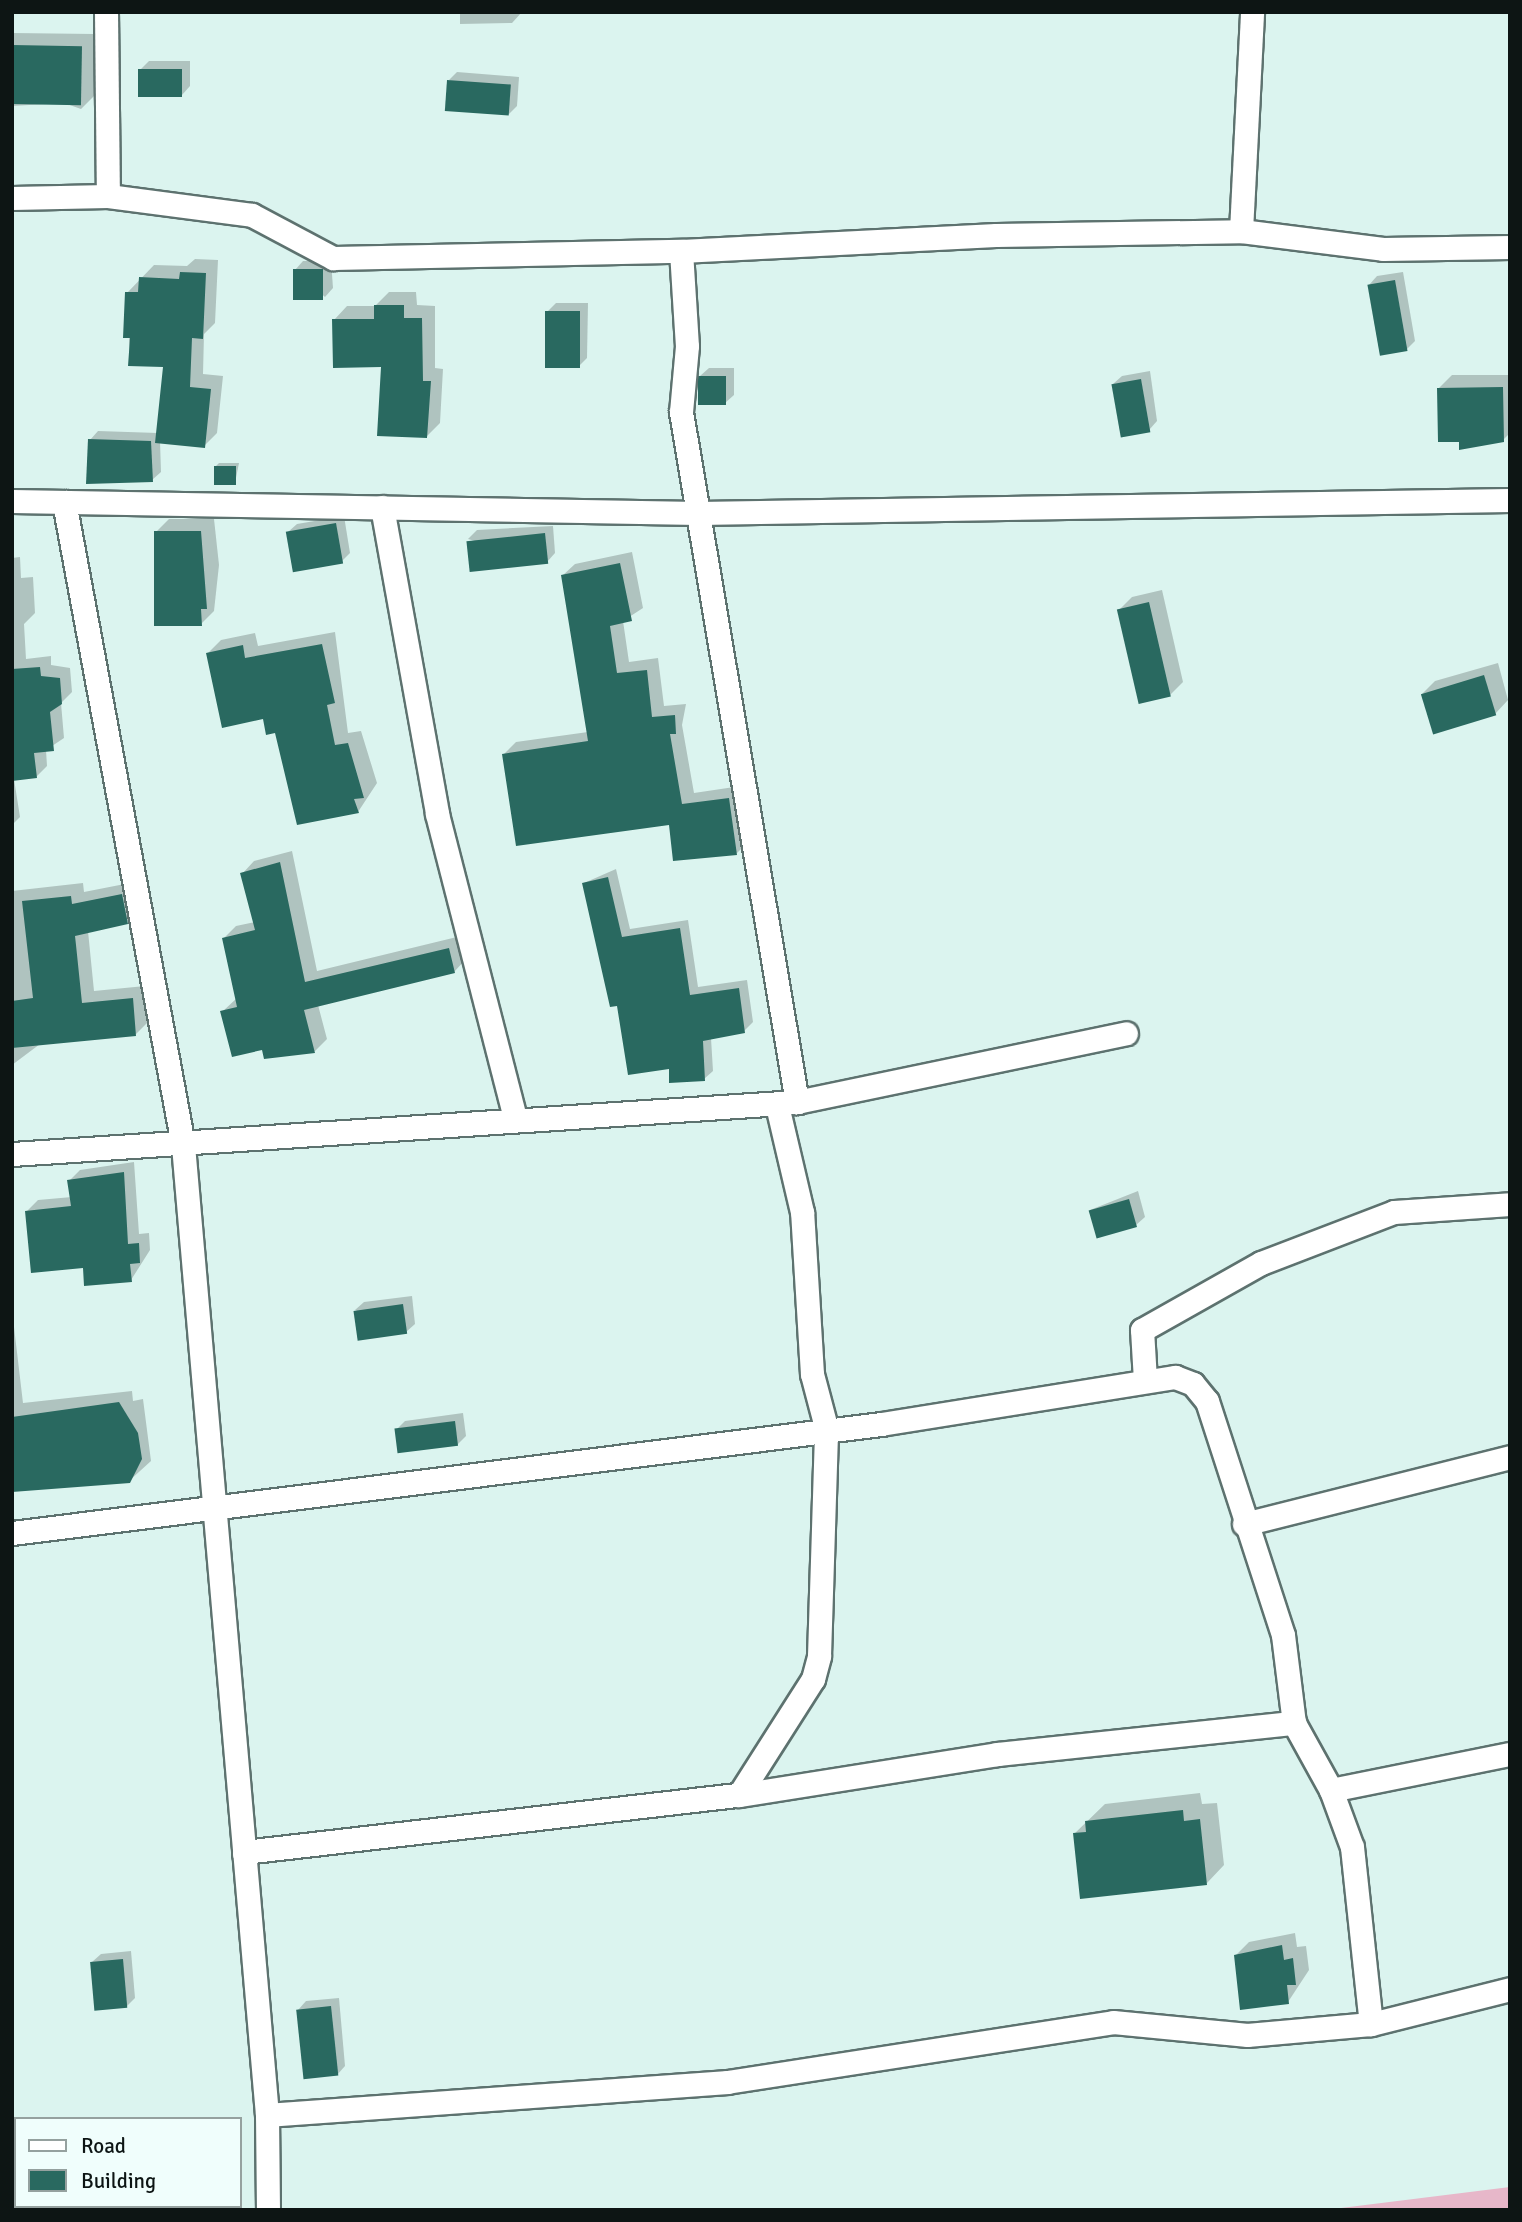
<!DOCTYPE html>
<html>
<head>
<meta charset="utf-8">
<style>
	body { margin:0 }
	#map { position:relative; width:1522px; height:2222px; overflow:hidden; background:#dbf4ef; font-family:Signika,sans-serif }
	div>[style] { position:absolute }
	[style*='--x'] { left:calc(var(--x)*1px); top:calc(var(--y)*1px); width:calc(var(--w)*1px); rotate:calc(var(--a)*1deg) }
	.green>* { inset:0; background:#e7b7c9 }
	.shadow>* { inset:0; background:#0003; transform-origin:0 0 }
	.building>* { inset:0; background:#296960; transform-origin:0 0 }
	.roads { filter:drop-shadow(2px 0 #5d726f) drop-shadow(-2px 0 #5d726f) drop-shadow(0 2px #5d726f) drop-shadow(0 -2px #5d726f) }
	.street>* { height:23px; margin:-11.5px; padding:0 11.5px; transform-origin:11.5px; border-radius:11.5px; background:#fff }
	span { translate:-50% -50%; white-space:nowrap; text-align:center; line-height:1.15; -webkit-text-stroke:7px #f0fefc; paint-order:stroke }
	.frame { position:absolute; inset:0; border:14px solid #0d1514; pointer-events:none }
	.legend { position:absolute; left:14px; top:2117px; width:228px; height:91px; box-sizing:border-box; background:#f0fefc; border:2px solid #95a19f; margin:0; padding:9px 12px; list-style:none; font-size:21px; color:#0d1514 }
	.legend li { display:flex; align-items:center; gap:14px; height:35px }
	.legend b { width:35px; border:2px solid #95a19f }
</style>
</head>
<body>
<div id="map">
	<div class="green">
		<div style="clip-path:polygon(1510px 2187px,1510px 2210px,1325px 2210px)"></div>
	</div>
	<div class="shadow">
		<div style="clip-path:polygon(460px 12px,522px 12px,512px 23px,460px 24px)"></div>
		<div style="clip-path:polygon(12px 33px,95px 34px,94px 96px,81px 109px,64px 103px,12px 106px)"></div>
		<div style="clip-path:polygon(149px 61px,190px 61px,190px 86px,182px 95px,140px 70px)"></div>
		<div style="clip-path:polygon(457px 72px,519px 77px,517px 106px,508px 115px,449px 80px)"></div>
		<div style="clip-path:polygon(195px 259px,218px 260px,215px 323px,204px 334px,203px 374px,223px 376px,217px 433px,204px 446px,160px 441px,161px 472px,152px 480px,90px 440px,98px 431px,158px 433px,165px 366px,130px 364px,127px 293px,154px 265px,187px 266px)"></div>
		<div style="clip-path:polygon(303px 261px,331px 261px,333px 288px,325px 297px,295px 270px)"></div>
		<div style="clip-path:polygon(1403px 272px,1415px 341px,1407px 349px,1369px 285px,1377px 276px)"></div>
		<div style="clip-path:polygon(389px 292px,416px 292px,417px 305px,435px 306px,435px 368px,443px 369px,440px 423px,427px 436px,383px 365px,334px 320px,347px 306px,375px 306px)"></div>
		<div style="clip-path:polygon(556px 303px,588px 303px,587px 358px,578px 367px,547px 312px)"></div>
		<div style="clip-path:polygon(709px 368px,734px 368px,734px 395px,725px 403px,700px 376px)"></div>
		<div style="clip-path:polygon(1150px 371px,1157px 421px,1149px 430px,1113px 384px,1122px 376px)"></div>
		<div style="clip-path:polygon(1452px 375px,1510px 375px,1510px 433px,1503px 440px,1461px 440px,1439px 388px)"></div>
		<div style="clip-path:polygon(219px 463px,239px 463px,235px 483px,216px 466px)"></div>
		<div style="clip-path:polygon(344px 516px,350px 553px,342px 561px,288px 532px,297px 524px)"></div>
		<div style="clip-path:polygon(169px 519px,214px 519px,219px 565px,214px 611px,201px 624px,156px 532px)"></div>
		<div style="clip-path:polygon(553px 526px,555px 553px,547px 562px,468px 539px,477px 530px)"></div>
		<div style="clip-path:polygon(632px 552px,643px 608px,623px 621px,629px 662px,658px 658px,664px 706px,686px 704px,682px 725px,694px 793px,741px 786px,749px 841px,737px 853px,504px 754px,516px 742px,588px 732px,562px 576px,575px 564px)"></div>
		<div style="clip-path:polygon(20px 557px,21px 578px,33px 577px,35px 613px,24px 624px,26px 659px,51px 656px,51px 665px,70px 668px,72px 692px,61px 703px,64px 738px,46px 750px,47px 766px,36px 777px,14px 779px,20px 817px,12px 825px,12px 558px)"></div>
		<div style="clip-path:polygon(1162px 590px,1183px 682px,1170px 695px,1119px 610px,1132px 597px)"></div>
		<div style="clip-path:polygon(335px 632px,348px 733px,361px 731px,377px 783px,358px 812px,208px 653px,221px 640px,255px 633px,258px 646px)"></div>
		<div style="clip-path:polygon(1498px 663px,1508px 700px,1495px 714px,1422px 694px,1435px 681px)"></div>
		<div style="clip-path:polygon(292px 851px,317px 971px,461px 936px,466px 959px,454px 972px,318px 1005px,327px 1039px,315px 1051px,265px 1058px,263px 1048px,222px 1012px,237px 998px,224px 938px,236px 926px,255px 922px,242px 874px,254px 861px)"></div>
		<div style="clip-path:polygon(616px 869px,630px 929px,688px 920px,698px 987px,747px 980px,753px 1022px,744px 1031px,711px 1038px,713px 1071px,704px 1079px,670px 1067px,618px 1004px,584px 883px)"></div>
		<div style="clip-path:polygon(135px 882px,140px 909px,127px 922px,88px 931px,94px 991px,145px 986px,149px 1021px,136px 1034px,40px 1044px,12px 1065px,12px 891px,83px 883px,84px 892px)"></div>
		<div style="clip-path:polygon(134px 1162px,139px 1234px,149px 1233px,150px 1250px,131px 1280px,84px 1266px,27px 1211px,38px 1200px,72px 1197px,69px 1181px,80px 1170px)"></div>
		<div style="clip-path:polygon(1138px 1191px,1145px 1217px,1136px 1225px,1090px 1210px)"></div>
		<div style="clip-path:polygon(412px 1296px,415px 1324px,406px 1332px,355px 1310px,364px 1302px)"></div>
		<div style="clip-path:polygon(12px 1310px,23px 1403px,132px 1391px,133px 1401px,143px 1399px,151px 1461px,129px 1481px,12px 1490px)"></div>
		<div style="clip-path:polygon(463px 1413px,466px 1436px,457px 1445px,397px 1429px,405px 1421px)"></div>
		<div style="clip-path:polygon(1200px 1793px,1202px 1804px,1217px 1803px,1224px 1865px,1207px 1883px,1074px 1834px,1105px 1804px)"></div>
		<div style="clip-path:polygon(1295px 1933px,1297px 1947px,1306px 1946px,1309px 1970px,1288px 2002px,1235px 1956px,1249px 1942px)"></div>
		<div style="clip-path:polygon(131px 1951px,135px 1998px,126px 2007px,92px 1962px,101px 1954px)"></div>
		<div style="clip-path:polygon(339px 1998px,345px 2066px,337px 2075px,298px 2010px,306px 2001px)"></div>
		<div style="left:78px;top:2206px;width:78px;height:4px"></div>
	</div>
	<div class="building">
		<div style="left:12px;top:45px;width:70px;height:59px;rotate:1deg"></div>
		<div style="left:138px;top:69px;width:44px;height:28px"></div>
		<div style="left:447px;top:80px;width:64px;height:31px;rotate:4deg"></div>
		<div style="left:293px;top:269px;width:30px;height:31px"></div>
		<div style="clip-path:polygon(180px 272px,206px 273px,203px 339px,192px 338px,190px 387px,211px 389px,205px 448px,155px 443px,163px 367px,128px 366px,130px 338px,123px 338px,125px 292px,138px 292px,139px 277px,179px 279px)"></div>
		<div style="left:1395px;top:280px;width:72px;height:28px;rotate:80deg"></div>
		<div style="clip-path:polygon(374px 305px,404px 305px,404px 318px,422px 318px,423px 381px,431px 381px,427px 438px,377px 436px,381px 367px,333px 368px,332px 319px,374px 319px)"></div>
		<div style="left:545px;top:311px;width:35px;height:57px"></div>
		<div style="left:698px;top:376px;width:28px;height:29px"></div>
		<div style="left:1141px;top:379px;width:54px;height:30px;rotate:80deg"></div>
		<div style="clip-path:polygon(1503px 387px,1504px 442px,1459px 450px,1459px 442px,1438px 442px,1437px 388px)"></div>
		<div style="clip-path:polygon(88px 439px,151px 441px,153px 482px,86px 484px)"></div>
		<div style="left:214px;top:466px;width:22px;height:19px"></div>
		<div style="left:336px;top:523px;width:41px;height:51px;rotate:80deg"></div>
		<div style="clip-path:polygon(154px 531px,201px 531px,207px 609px,201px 609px,202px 626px,154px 626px)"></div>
		<div style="left:545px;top:533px;width:31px;height:79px;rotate:84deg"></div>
		<div style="clip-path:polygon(620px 563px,632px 621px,610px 626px,617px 673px,647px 670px,652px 717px,675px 715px,676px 734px,670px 734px,682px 804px,729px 798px,737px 855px,673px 861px,669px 825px,516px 846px,502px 754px,588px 741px,561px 575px)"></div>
		<div style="left:1149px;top:602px;width:97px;height:33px;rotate:77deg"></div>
		<div style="clip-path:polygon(322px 644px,335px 703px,327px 705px,335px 745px,348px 743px,364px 798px,354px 799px,359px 813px,297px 825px,275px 733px,266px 735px,263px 719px,222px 728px,206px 653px,243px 645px,245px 658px)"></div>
		<div style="clip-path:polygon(40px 667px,41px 676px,60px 678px,62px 704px,50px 712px,54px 751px,34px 753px,37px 778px,12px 781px,12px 669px)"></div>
		<div style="left:1484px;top:675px;width:42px;height:66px;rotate:73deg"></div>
		<div style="clip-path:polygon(280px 862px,305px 982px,449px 948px,455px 973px,304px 1010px,315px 1053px,264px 1059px,262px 1050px,232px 1057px,220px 1011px,237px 1007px,222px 938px,255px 930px,240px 873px)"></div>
		<div style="clip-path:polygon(608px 877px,622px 937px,680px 928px,690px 995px,739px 988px,745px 1033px,703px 1041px,705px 1081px,669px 1083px,669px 1069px,628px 1075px,617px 1006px,610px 1007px,582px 883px)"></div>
		<div style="clip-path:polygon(122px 894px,128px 924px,75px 936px,76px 945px,82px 1003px,133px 998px,136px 1036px,12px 1048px,12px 1001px,33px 998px,22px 901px,71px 896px,72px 904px)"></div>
		<div style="clip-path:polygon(124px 1172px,128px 1244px,139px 1243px,140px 1263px,130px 1264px,132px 1282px,84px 1286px,83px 1268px,31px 1273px,25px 1211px,71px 1206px,67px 1180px)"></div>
		<div style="left:1129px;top:1199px;width:29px;height:42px;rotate:74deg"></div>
		<div style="left:403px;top:1304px;width:30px;height:50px;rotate:82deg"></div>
		<div style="clip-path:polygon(119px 1402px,138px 1433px,142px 1459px,130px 1483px,12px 1492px,12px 1417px)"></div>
		<div style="left:455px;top:1421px;width:25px;height:61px;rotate:83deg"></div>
		<div style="clip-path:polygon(1183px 1810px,1184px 1821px,1200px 1819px,1207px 1885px,1080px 1899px,1073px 1833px,1086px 1832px,1085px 1821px)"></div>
		<div style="clip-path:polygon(1282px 1945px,1284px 1960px,1293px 1958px,1296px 1985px,1287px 1985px,1289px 2004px,1240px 2010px,1234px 1955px)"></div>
		<div style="left:123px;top:1959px;width:49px;height:33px;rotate:85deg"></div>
		<div style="left:331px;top:2006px;width:70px;height:35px;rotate:84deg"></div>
	</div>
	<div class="roads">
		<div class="street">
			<div style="--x:106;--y:12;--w:184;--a:89.4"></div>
			<div style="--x:12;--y:198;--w:96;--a:-1.2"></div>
			<div style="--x:108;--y:196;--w:145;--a:7.5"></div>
			<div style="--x:252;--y:215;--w:92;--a:28"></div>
			<div style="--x:333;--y:258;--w:348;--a:-1.2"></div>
			<div style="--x:681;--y:251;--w:95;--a:86.4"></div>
			<div style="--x:687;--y:346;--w:66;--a:95.2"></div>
			<div style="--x:681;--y:412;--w:700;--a:80.46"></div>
			<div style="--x:797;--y:1102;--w:787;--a:176.21"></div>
			<div style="--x:1241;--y:231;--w:219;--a:-87.1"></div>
			<div style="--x:681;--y:251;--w:315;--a:-2.9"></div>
			<div style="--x:996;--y:235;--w:245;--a:-0.9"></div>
			<div style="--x:1241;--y:231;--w:143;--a:7.2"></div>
			<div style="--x:1383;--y:249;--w:127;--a:-0.9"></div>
			<div style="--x:12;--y:501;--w:686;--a:1"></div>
			<div style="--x:698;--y:513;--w:812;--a:-0.92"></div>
			<div style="--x:64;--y:502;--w:654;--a:79.51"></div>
			<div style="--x:183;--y:1145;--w:974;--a:85.05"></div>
			<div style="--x:267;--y:2115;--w:95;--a:89.4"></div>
			<div style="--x:382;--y:507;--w:312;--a:79.8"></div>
			<div style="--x:437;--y:814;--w:314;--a:75.6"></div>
			<div style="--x:797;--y:1102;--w:336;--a:-11.8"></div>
			<div style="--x:1145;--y:1380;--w:50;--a:-93.4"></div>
			<div style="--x:1142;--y:1330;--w:137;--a:-29.4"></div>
			<div style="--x:1261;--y:1263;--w:142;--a:-21"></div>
			<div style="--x:1394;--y:1212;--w:116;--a:-3.9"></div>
			<div style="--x:1244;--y:1524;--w:274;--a:-14.1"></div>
			<div style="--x:12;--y:1533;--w:876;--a:-7.15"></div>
			<div style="--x:881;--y:1424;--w:298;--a:-9.1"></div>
			<div style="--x:1175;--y:1377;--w:19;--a:21"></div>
			<div style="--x:1193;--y:1384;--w:22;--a:51"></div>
			<div style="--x:1207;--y:1401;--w:246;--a:72"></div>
			<div style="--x:1283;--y:1635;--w:89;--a:82.9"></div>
			<div style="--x:1294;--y:1723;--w:77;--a:61.1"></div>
			<div style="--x:1331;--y:1790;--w:61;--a:69.8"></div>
			<div style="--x:1352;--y:1847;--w:178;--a:83.9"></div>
			<div style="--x:1331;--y:1790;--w:183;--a:-11.4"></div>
			<div style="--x:739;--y:1795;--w:138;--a:-57.5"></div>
			<div style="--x:813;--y:1679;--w:24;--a:-75"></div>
			<div style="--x:819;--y:1656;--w:229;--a:-88.2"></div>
			<div style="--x:826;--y:1427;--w:55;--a:-104.8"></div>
			<div style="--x:812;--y:1374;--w:162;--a:-93.5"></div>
			<div style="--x:802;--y:1212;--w:110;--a:-103.2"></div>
			<div style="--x:244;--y:1852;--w:498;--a:-6.6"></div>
			<div style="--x:739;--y:1795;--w:261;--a:-9"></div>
			<div style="--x:997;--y:1754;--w:299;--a:-6"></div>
			<div style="--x:267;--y:2115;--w:461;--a:-4.1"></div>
			<div style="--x:727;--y:2082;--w:391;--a:-8.8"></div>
			<div style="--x:1113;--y:2022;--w:135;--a:5.5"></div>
			<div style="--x:1247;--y:2035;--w:124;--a:-5.1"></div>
			<div style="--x:1371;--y:2024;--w:143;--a:-14.1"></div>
		</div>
	</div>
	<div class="frame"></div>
	<ul class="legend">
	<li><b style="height:9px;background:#fff"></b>Road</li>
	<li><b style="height:19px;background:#296960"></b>Building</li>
	</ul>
</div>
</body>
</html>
